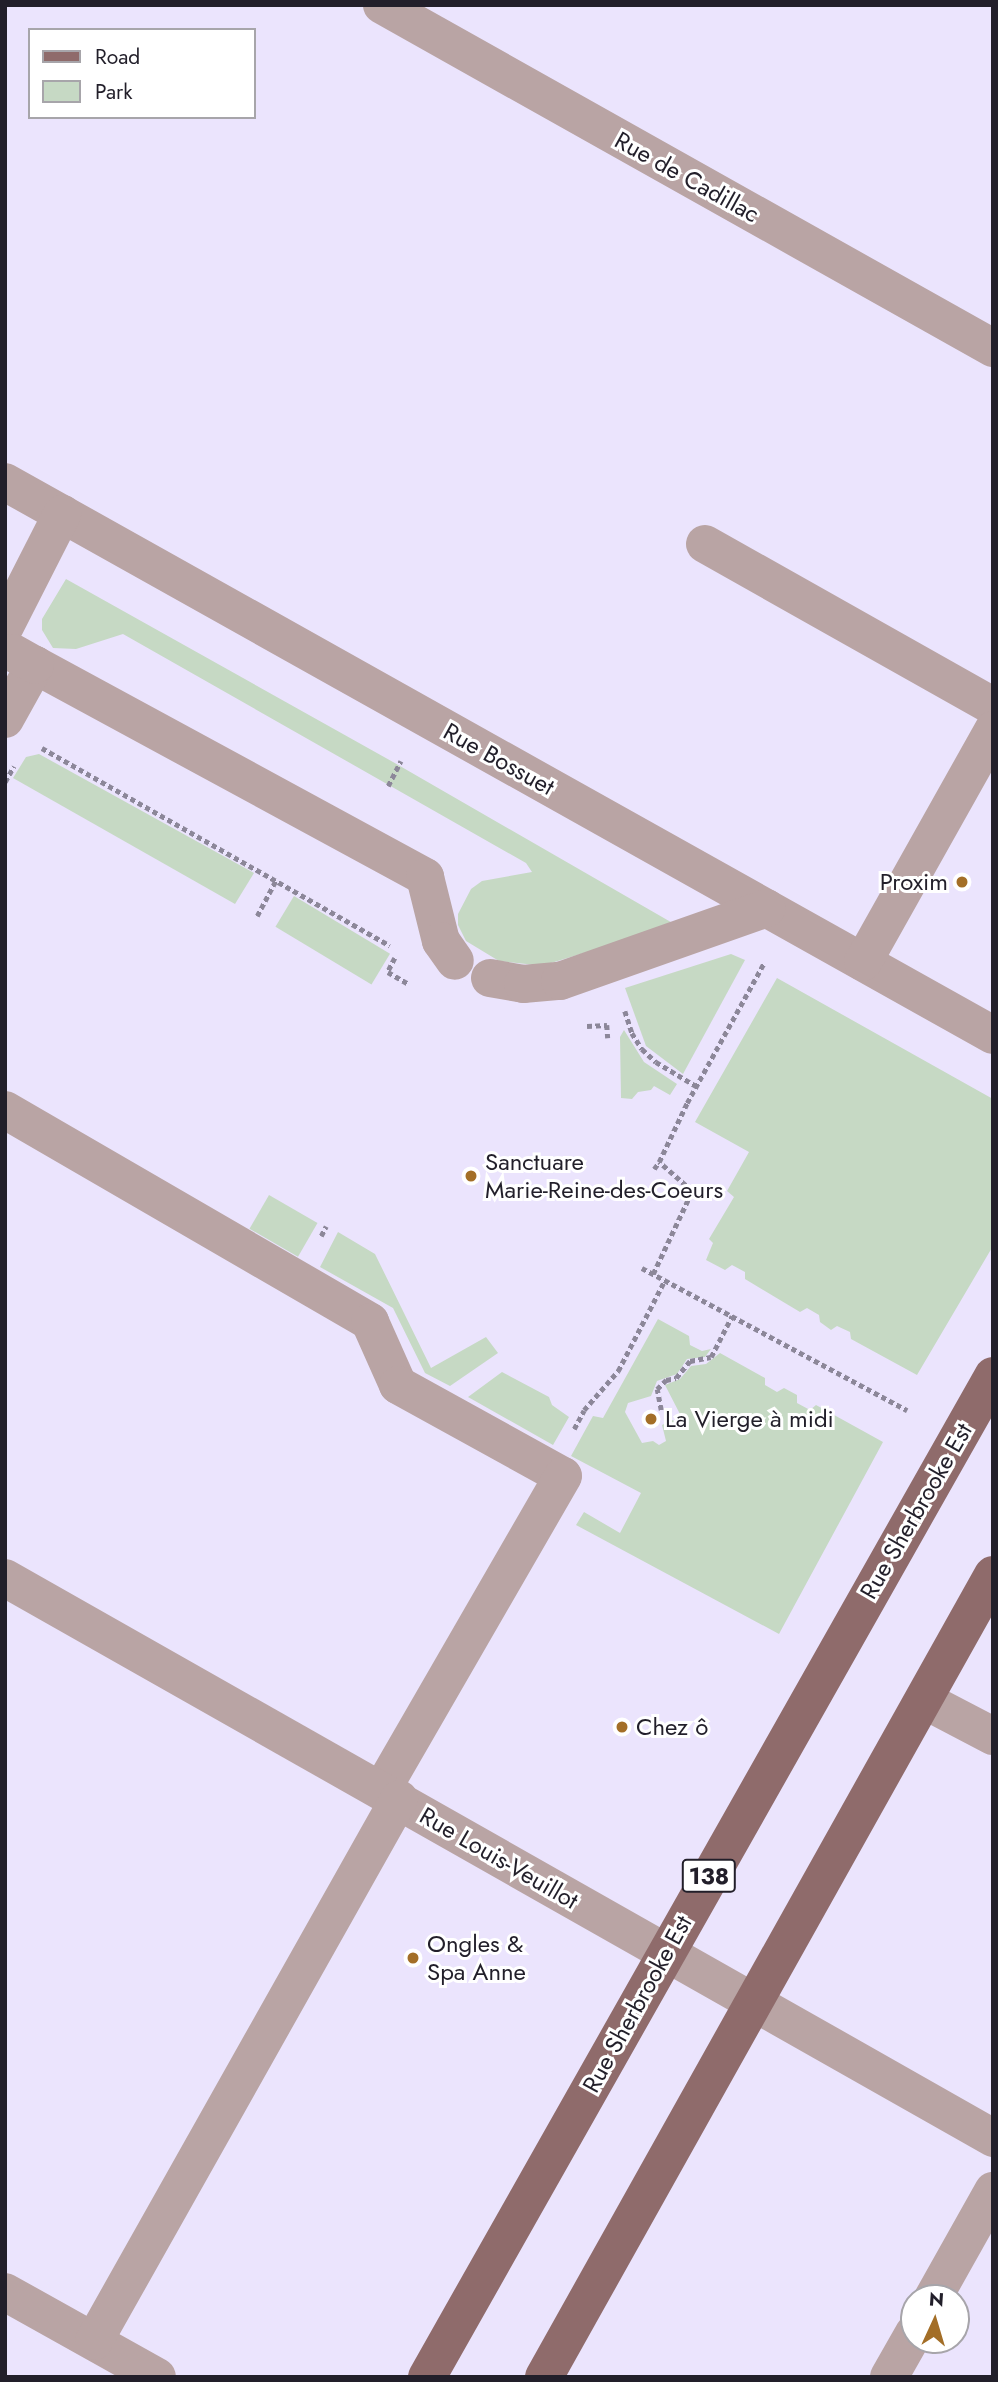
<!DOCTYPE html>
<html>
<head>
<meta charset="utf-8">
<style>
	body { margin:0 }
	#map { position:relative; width:998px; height:2382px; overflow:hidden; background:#ebe4fd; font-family:Jost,sans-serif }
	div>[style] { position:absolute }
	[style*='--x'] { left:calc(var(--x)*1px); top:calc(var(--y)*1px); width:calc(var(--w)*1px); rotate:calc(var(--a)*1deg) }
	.green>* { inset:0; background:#c6d9c4; transform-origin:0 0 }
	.path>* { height:4.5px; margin-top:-2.25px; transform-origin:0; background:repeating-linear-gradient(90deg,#8c8799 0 5px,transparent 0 8.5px) }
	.minor>* { height:38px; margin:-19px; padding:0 19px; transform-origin:19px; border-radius:19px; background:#b9a4a4 }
	.major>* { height:38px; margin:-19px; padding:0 19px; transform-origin:19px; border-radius:19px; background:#8f6b6b }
	.dots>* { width:19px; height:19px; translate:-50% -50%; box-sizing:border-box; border:4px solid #fff; border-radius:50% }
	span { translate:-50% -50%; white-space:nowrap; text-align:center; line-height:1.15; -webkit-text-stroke:6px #fff; paint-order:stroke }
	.shield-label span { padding:2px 5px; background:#fff; border:2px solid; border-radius:5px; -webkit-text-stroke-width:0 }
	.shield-label { font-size:23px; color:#221f2a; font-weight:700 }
	.street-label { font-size:24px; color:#221f2a }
	.poi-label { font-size:24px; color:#221f2a }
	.right { translate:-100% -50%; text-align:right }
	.left { translate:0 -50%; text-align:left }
	.frame { position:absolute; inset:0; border:7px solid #221f2a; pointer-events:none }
	.legend { position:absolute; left:28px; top:28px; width:228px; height:91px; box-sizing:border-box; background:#fff; border:2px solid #a7a5aa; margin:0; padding:9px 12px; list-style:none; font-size:21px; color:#221f2a }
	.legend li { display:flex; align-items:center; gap:14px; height:35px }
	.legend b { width:35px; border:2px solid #a7a5aa }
	.north { position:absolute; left:900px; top:2284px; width:70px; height:70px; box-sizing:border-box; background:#fff; border:2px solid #a7a5aa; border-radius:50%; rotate:4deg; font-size:19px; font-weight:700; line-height:28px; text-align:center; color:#221f2a }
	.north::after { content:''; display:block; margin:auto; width:24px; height:32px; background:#a36e27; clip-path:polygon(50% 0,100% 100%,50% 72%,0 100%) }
</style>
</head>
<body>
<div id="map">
	<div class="green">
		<div style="clip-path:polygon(66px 579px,393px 762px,676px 925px,551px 963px,535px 965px,499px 961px,466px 941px,458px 925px,458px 914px,471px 889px,482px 881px,532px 872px,526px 863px,123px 634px,76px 649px,53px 648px,42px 630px,42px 619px)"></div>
		<div style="clip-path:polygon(39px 754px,254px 873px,235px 904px,13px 778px,26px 757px)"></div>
		<div style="left:294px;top:896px;width:112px;height:36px;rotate:31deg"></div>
		<div style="clip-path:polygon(731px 954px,745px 960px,683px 1074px,646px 1046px,625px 988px)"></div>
		<div style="clip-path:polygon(777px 978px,993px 1099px,993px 1246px,917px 1375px,851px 1339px,850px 1332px,837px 1326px,831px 1330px,820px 1322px,819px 1315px,807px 1308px,800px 1312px,745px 1279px,745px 1272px,732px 1265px,725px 1270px,706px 1260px,713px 1243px,709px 1239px,734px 1197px,727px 1191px,749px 1152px,695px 1122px)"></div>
		<div style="clip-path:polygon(624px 1030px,644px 1062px,677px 1084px,670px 1095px,654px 1086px,651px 1090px,638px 1092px,632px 1099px,621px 1098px,620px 1037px)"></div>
		<div style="left:269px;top:1195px;width:56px;height:39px;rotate:30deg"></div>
		<div style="clip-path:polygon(338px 1232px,375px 1254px,431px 1368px,486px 1337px,498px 1353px,450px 1386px,425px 1373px,393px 1308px,320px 1267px)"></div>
		<div style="clip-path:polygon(658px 1319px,689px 1336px,690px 1345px,702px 1351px,711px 1349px,705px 1357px,687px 1359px,677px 1374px,657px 1381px,651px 1396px,628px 1403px,625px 1412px,642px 1443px,653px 1441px,659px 1445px,666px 1441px,662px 1425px,672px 1420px,677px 1422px,682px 1418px,665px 1385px,680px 1379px,691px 1366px,706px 1364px,720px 1353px,765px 1378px,765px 1385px,777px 1392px,784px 1388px,797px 1395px,797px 1403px,810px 1410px,816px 1405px,883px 1442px,779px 1634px,576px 1525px,584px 1512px,620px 1533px,641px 1493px,571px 1456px,593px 1416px,603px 1418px)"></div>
		<div style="clip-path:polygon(502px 1372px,549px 1397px,552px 1405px,569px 1417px,553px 1445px,468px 1397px)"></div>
	</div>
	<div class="path">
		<div style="--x:42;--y:748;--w:400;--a:29.6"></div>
		<div style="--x:5;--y:782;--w:18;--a:-61"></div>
		<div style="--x:388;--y:786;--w:28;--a:-63"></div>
		<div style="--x:257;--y:916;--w:41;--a:-62.2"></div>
		<div style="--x:395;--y:958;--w:16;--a:117"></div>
		<div style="--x:388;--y:972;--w:24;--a:30"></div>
		<div style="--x:625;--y:1011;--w:23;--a:72"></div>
		<div style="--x:632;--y:1033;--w:19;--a:58"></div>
		<div style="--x:642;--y:1049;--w:19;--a:43"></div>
		<div style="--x:656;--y:1062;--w:47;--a:31"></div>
		<div style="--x:587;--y:1026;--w:20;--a:-3"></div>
		<div style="--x:607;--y:1025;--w:13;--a:86"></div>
		<div style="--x:654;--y:1169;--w:9;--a:-54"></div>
		<div style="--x:321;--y:1236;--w:11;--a:-63"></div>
		<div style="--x:642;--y:1268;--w:301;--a:28.2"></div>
		<div style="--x:653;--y:1274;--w:92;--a:-64.8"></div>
		<div style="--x:692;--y:1191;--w:44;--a:-138.7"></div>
		<div style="--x:659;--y:1162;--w:65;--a:-64.6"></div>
		<div style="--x:687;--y:1103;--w:160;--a:-61.2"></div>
		<div style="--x:661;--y:1410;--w:21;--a:-101"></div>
		<div style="--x:657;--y:1389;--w:13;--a:-45"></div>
		<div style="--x:666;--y:1380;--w:10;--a:-11"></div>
		<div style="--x:676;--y:1378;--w:22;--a:-51"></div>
		<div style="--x:690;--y:1361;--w:21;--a:-11"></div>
		<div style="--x:711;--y:1357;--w:46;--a:-62.9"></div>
		<div style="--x:574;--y:1429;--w:21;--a:-62"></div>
		<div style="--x:584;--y:1410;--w:52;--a:-48.9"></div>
		<div style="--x:618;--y:1371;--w:102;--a:-62.7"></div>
	</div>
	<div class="minor">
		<div style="--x:382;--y:5;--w:701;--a:29.31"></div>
		<div style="--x:5;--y:482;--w:1132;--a:29.24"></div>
		<div style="--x:705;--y:544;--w:330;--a:29.4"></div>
		<div style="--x:5;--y:626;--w:126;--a:-63"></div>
		<div style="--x:35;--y:665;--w:444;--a:28.5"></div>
		<div style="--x:425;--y:877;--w:66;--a:76"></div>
		<div style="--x:441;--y:941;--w:24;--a:55"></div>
		<div style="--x:5;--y:719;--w:62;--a:-60.9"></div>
		<div style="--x:35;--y:665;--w:25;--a:-151"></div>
		<div style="--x:863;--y:962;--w:266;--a:-60.7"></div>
		<div style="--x:490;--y:978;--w:34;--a:10"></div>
		<div style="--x:523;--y:984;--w:37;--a:-5"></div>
		<div style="--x:560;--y:981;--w:219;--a:-19.4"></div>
		<div style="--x:5;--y:1110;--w:422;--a:30.1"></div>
		<div style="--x:370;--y:1322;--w:69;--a:66"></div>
		<div style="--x:398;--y:1385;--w:188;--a:28.9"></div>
		<div style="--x:563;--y:1476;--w:362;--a:120"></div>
		<div style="--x:5;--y:1578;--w:1136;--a:29.54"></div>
		<div style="--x:924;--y:1700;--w:78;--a:27.6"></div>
		<div style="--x:5;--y:2292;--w:174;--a:29.2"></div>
		<div style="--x:933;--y:2298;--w:123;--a:-60.7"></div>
		<div style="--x:94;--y:2341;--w:622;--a:-60.63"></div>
		<div style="--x:889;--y:2377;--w:51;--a:-60.4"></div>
	</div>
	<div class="major">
		<div style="--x:427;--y:2377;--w:1150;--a:-60.51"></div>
		<div style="--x:544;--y:2377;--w:919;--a:-60.76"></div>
	</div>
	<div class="dots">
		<div style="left:962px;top:882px;background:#a36e27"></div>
		<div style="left:471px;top:1176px;background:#a36e27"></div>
		<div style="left:651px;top:1419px;background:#a36e27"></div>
		<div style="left:622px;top:1727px;background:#a36e27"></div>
		<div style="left:413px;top:1958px;background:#a36e27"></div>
	</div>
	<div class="shield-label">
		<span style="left:709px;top:1876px">138</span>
	</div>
	<div class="street-label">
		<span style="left:687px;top:177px;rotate:29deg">Rue de Cadillac</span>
		<span style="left:499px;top:759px;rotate:29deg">Rue Bossuet</span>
		<span style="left:916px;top:1511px;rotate:-60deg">Rue Sherbrooke Est</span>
		<span style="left:499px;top:1858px;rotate:30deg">Rue Louis-Veuillot</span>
		<span style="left:637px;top:2004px;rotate:-61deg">Rue Sherbrooke Est</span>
	</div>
	<div class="poi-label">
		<span class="right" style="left:948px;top:882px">Proxim</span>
		<span class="left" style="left:485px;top:1176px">Sanctuare<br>Marie-Reine-des-Coeurs</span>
		<span class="left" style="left:665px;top:1419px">La Vierge à midi</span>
		<span class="left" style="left:636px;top:1727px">Chez ô</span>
		<span class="left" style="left:427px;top:1958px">Ongles &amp;<br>Spa Anne</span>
	</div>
	<div class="frame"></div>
	<ul class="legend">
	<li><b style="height:9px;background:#8f6b6b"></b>Road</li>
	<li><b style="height:19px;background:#c6d9c4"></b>Park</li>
	</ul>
	<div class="north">N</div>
</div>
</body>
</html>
